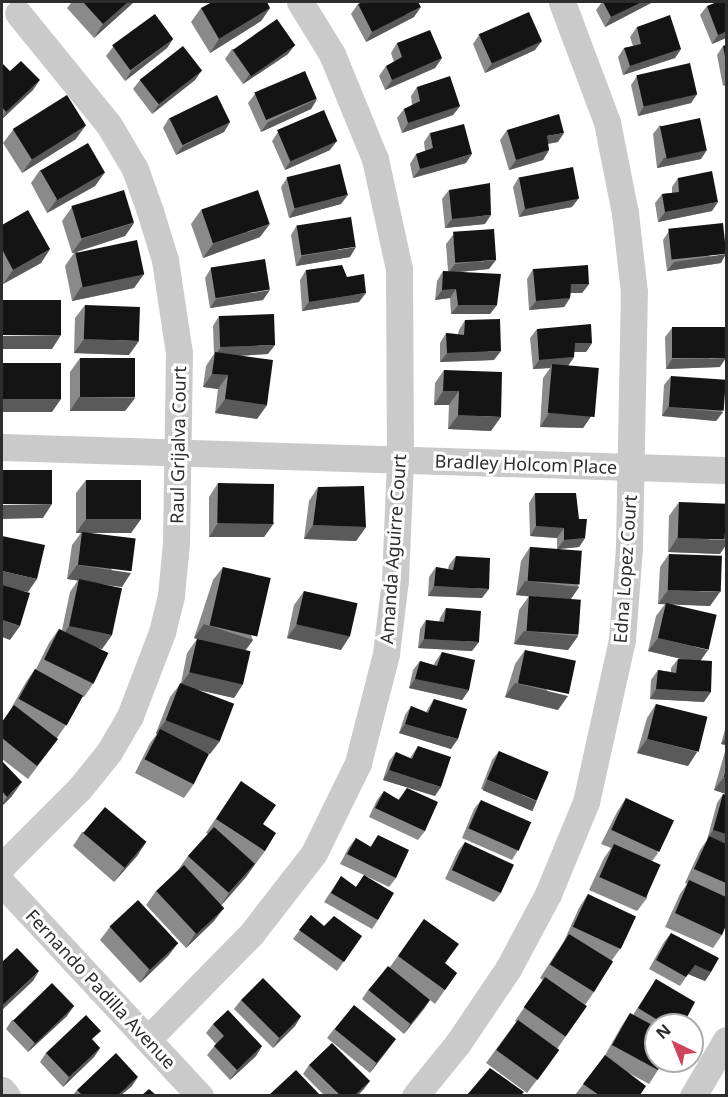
<!DOCTYPE html>
<html>
<head>
<meta charset="utf-8">
<style>
	body { margin:0 }
	#map { position:relative; width:728px; height:1097px; overflow:hidden; background:#fff; font-family:"Noto Sans",sans-serif }
	div>[style] { position:absolute }
	[style*='--x'] { left:calc(var(--x)*1px); top:calc(var(--y)*1px); width:calc(var(--w)*1px); rotate:calc(var(--a)*1deg) }
	.minor>* { height:27px; margin:-13.5px; padding:0 13.5px; transform-origin:13.5px; border-radius:13.5px; background:#cacaca }
	.wall>* { inset:0; background:#8a8a8a }
	.shaded-wall>* { inset:0; background:#5a5a5a; transform-origin:0 0 }
	.building>* { inset:0; background:#141414; transform-origin:0 0 }
	span { translate:-50% -50%; white-space:nowrap; text-align:center; line-height:1.15; -webkit-text-stroke:6px #fff; paint-order:stroke }
	.street-label { font-size:18px; color:#2d2d2d }
	.frame { position:absolute; inset:0; border:3px solid #2d2d2d; pointer-events:none }
	.north { position:absolute; left:644px; top:1013px; width:60px; height:60px; box-sizing:border-box; background:#fff; border:2px solid #ababab; border-radius:50%; rotate:317deg; font-size:16px; font-weight:700; line-height:24px; text-align:center; color:#2d2d2d }
	.north::after { content:''; display:block; margin:auto; width:21px; height:27px; background:#d0435d; clip-path:polygon(50% 0,100% 100%,50% 72%,0 100%) }
</style>
</head>
<body>
<div id="map">
	<div class="minor">
		<div style="--x:2;--y:447;--w:724;--a:1.82"></div>
		<div style="--x:2;--y:866;--w:110;--a:-45"></div>
		<div style="--x:80;--y:788;--w:46;--a:-51.1"></div>
		<div style="--x:109;--y:752;--w:42;--a:-59.7"></div>
		<div style="--x:130;--y:716;--w:90;--a:-69.1"></div>
		<div style="--x:162;--y:632;--w:38;--a:-76"></div>
		<div style="--x:171;--y:595;--w:52;--a:-84.5"></div>
		<div style="--x:176;--y:543;--w:190;--a:-89.1"></div>
		<div style="--x:179;--y:353;--w:94;--a:-98.6"></div>
		<div style="--x:165;--y:260;--w:51;--a:-107"></div>
		<div style="--x:150;--y:211;--w:45;--a:-109.7"></div>
		<div style="--x:135;--y:169;--w:51;--a:-120.6"></div>
		<div style="--x:109;--y:125;--w:144;--a:-129.1"></div>
		<div style="--x:2;--y:883;--w:291;--a:47.1"></div>
		<div style="--x:148;--y:1039;--w:148;--a:-45.5"></div>
		<div style="--x:252;--y:933;--w:101;--a:-52.2"></div>
		<div style="--x:314;--y:853;--w:100;--a:-63.9"></div>
		<div style="--x:358;--y:763;--w:113;--a:-75.6"></div>
		<div style="--x:386;--y:654;--w:75;--a:-83.1"></div>
		<div style="--x:395;--y:580;--w:121;--a:-87.6"></div>
		<div style="--x:400;--y:459;--w:190;--a:-90.3"></div>
		<div style="--x:399;--y:269;--w:113;--a:-102.3"></div>
		<div style="--x:375;--y:159;--w:113;--a:-112.3"></div>
		<div style="--x:332;--y:54;--w:61;--a:-121.6"></div>
		<div style="--x:2;--y:1090;--w:8;--a:50"></div>
		<div style="--x:415;--y:1096;--w:68;--a:-50.9"></div>
		<div style="--x:458;--y:1043;--w:89;--a:-56"></div>
		<div style="--x:508;--y:969;--w:85;--a:-61.9"></div>
		<div style="--x:548;--y:894;--w:100;--a:-67.6"></div>
		<div style="--x:586;--y:802;--w:166;--a:-77.5"></div>
		<div style="--x:622;--y:640;--w:93;--a:-85.7"></div>
		<div style="--x:629;--y:547;--w:255;--a:-88.9"></div>
		<div style="--x:634;--y:292;--w:80;--a:-96.5"></div>
		<div style="--x:625;--y:213;--w:93;--a:-101.2"></div>
		<div style="--x:607;--y:122;--w:128;--a:-110.6"></div>
		<div style="--x:693;--y:1096;--w:65;--a:-59.5"></div>
	</div>
	<div class="wall">
		<div style="clip-path:polygon(72px 2px,134px 2px,94px 38px,67px 8px)"></div>
		<div style="clip-path:polygon(602px 2px,653px 2px,605px 27px,596px 10px)"></div>
		<div style="clip-path:polygon(358px 4px,414px 17px,366px 42px,351px 14px)"></div>
		<div style="clip-path:polygon(707px 6px,726px 38px,712px 44px,700px 15px)"></div>
		<div style="clip-path:polygon(201px 8px,270px 8px,261px 21px,210px 53px,191px 22px)"></div>
		<div style="clip-path:polygon(637px 27px,681px 49px,675px 58px,623px 75px,618px 57px,624px 48px,633px 46px,630px 37px)"></div>
		<div style="clip-path:polygon(479px 35px,535px 50px,485px 73px,473px 44px)"></div>
		<div style="clip-path:polygon(173px 39px,167px 48px,125px 81px,106px 56px,113px 47px)"></div>
		<div style="clip-path:polygon(397px 43px,442px 58px,435px 68px,385px 90px,379px 76px,386px 66px,394px 62px,391px 53px)"></div>
		<div style="clip-path:polygon(726px 45px,726px 85px,723px 86px,717px 55px,723px 46px)"></div>
		<div style="clip-path:polygon(232px 49px,288px 54px,243px 84px,225px 59px)"></div>
		<div style="clip-path:polygon(2px 66px,33px 90px,2px 119px)"></div>
		<div style="clip-path:polygon(202px 70px,195px 80px,152px 114px,133px 89px,140px 80px)"></div>
		<div style="clip-path:polygon(637px 76px,697px 94px,691px 103px,638px 116px,631px 85px)"></div>
		<div style="clip-path:polygon(417px 87px,460px 106px,453px 115px,402px 133px,397px 118px,404px 109px,412px 105px,411px 96px)"></div>
		<div style="clip-path:polygon(255px 94px,317px 99px,311px 109px,261px 132px,248px 103px)"></div>
		<div style="clip-path:polygon(169px 118px,230px 122px,224px 132px,176px 155px,163px 128px)"></div>
		<div style="clip-path:polygon(660px 125px,701px 159px,657px 168px,653px 134px)"></div>
		<div style="clip-path:polygon(13px 130px,76px 139px,22px 173px,3px 143px)"></div>
		<div style="clip-path:polygon(507px 130px,558px 142px,548px 144px,549px 150px,543px 160px,509px 170px,500px 140px)"></div>
		<div style="clip-path:polygon(278px 132px,330px 150px,285px 170px,272px 141px)"></div>
		<div style="clip-path:polygon(430px 133px,466px 163px,413px 178px,410px 164px,416px 154px,425px 151px,424px 142px)"></div>
		<div style="clip-path:polygon(40px 170px,105px 172px,95px 186px,47px 213px,31px 183px)"></div>
		<div style="clip-path:polygon(519px 177px,572px 207px,519px 217px,513px 187px)"></div>
		<div style="clip-path:polygon(287px 178px,341px 204px,289px 218px,281px 187px)"></div>
		<div style="clip-path:polygon(678px 178px,712px 211px,658px 222px,655px 203px,662px 194px,672px 193px,672px 187px)"></div>
		<div style="clip-path:polygon(449px 190px,485px 224px,445px 228px,442px 199px)"></div>
		<div style="clip-path:polygon(72px 207px,134px 223px,125px 236px,77px 252px,144px 274px,134px 288px,72px 301px,65px 266px,74px 253px,72px 253px,62px 221px)"></div>
		<div style="clip-path:polygon(201px 210px,260px 237px,203px 258px,191px 224px)"></div>
		<div style="clip-path:polygon(2px 225px,50px 249px,41px 263px,3px 284px,2px 280px)"></div>
		<div style="clip-path:polygon(297px 225px,350px 257px,296px 266px,291px 235px)"></div>
		<div style="clip-path:polygon(669px 231px,721px 263px,667px 271px,663px 240px)"></div>
		<div style="clip-path:polygon(453px 235px,489px 269px,460px 272px,497px 305px,490px 314px,451px 314px,450px 298px,435px 300px,437px 281px,443px 271px,448px 271px,446px 244px)"></div>
		<div style="clip-path:polygon(211px 268px,263px 300px,210px 308px,205px 278px)"></div>
		<div style="clip-path:polygon(533px 269px,589px 284px,582px 293px,571px 293px,570px 298px,564px 307px,529px 310px,527px 279px)"></div>
		<div style="clip-path:polygon(306px 270px,347px 277px,359px 302px,302px 311px,300px 280px)"></div>
		<div style="clip-path:polygon(85px 305px,129px 355px,74px 353px,75px 318px)"></div>
		<div style="clip-path:polygon(219px 316px,268px 354px,240px 356px,267px 405px,257px 419px,215px 413px,218px 389px,203px 387px,206px 366px,214px 354px,213px 326px)"></div>
		<div style="clip-path:polygon(465px 320px,494px 360px,440px 362px,440px 343px,446px 333px,458px 334px,459px 330px)"></div>
		<div style="clip-path:polygon(672px 328px,720px 367px,666px 369px,665px 337px)"></div>
		<div style="clip-path:polygon(537px 329px,592px 343px,586px 352px,574px 352px,574px 357px,568px 366px,592px 415px,583px 428px,540px 427px,543px 378px,550px 368px,533px 369px,530px 338px)"></div>
		<div style="clip-path:polygon(80px 358px,135px 398px,125px 411px,70px 411px,70px 372px)"></div>
		<div style="clip-path:polygon(444px 370px,491px 431px,448px 429px,449px 405px,434px 405px,435px 383px)"></div>
		<div style="clip-path:polygon(671px 376px,723px 412px,716px 421px,662px 416px,664px 385px)"></div>
		<div style="clip-path:polygon(86px 480px,141px 519px,131px 533px,90px 533px,122px 587px,101px 584px,112px 635px,102px 649px,99px 648px,93px 684px,84px 697px,82px 697px,66px 725px,57px 738px,58px 739px,28px 779px,2px 759px,2px 722px,9px 712px,26px 682px,35px 669px,36px 669px,49px 643px,59px 629px,62px 630px,70px 592px,78px 580px,67px 579px,72px 545px,81px 533px,76px 533px,76px 493px)"></div>
		<div style="clip-path:polygon(218px 483px,274px 523px,264px 537px,209px 537px,209px 497px)"></div>
		<div style="clip-path:polygon(318px 487px,366px 527px,356px 541px,304px 539px,309px 501px)"></div>
		<div style="clip-path:polygon(535px 493px,579px 519px,585px 538px,579px 547px,560px 549px,579px 587px,571px 599px,578px 636px,568px 650px,514px 644px,519px 610px,529px 596px,533px 597px,516px 595px,521px 561px,530px 547px,557px 549px,557px 538px,530px 536px,529px 503px)"></div>
		<div style="clip-path:polygon(679px 502px,720px 554px,668px 552px,669px 516px)"></div>
		<div style="clip-path:polygon(669px 554px,710px 606px,673px 604px,701px 660px,704px 702px,650px 699px,651px 680px,658px 670px,671px 672px,671px 668px,678px 659px,681px 659px,648px 651px,656px 616px,665px 604px,658px 604px,660px 567px)"></div>
		<div style="clip-path:polygon(456px 556px,482px 598px,428px 596px,429px 577px,436px 567px,448px 569px,449px 565px)"></div>
		<div style="clip-path:polygon(223px 567px,253px 640px,246px 650px,243px 684px,234px 698px,196px 689px,210px 754px,208px 753px,194px 784px,184px 798px,135px 773px,150px 743px,157px 734px,156px 733px,170px 697px,181px 683px,187px 653px,197px 639px,202px 640px,194px 638px,213px 580px)"></div>
		<div style="clip-path:polygon(304px 591px,341px 650px,287px 638px,294px 605px)"></div>
		<div style="clip-path:polygon(446px 608px,472px 651px,418px 648px,420px 629px,426px 620px,439px 622px,440px 618px)"></div>
		<div style="clip-path:polygon(525px 650px,558px 710px,505px 697px,515px 664px)"></div>
		<div style="clip-path:polygon(442px 652px,469px 690px,462px 700px,409px 688px,413px 670px,420px 661px,434px 665px,435px 662px)"></div>
		<div style="clip-path:polygon(434px 699px,451px 749px,399px 733px,405px 715px,411px 706px,426px 712px)"></div>
		<div style="clip-path:polygon(656px 704px,697px 752px,688px 766px,637px 753px,647px 718px)"></div>
		<div style="clip-path:polygon(726px 726px,726px 745px,721px 744px)"></div>
		<div style="clip-path:polygon(418px 746px,435px 796px,383px 780px,389px 761px,396px 752px,410px 758px)"></div>
		<div style="clip-path:polygon(726px 748px,726px 794px,714px 790px)"></div>
		<div style="clip-path:polygon(499px 751px,530px 810px,481px 789px,492px 760px)"></div>
		<div style="clip-path:polygon(2px 761px,12px 796px,2px 806px)"></div>
		<div style="clip-path:polygon(241px 781px,263px 824px,265px 851px,246px 877px,221px 905px,214px 921px,186px 948px,146px 905px,156px 891px,178px 870px,188px 856px,208px 834px,206px 833px)"></div>
		<div style="clip-path:polygon(407px 788px,425px 831px,418px 840px,369px 817px,377px 800px,384px 791px,398px 800px)"></div>
		<div style="clip-path:polygon(723px 794px,726px 795px,726px 925px,722px 935px,713px 948px,665px 927px,680px 894px,687px 884px,685px 883px,700px 850px,707px 840px,717px 803px)"></div>
		<div style="clip-path:polygon(626px 798px,658px 853px,652px 861px,647px 898px,637px 911px,589px 890px,604px 858px,611px 848px,601px 844px,617px 812px)"></div>
		<div style="clip-path:polygon(481px 800px,518px 850px,512px 860px,462px 838px,474px 809px)"></div>
		<div style="clip-path:polygon(82px 832px,146px 842px,137px 856px,114px 882px,73px 846px)"></div>
		<div style="clip-path:polygon(378px 835px,396px 878px,389px 887px,366px 876px,378px 920px,372px 929px,324px 902px,341px 876px,356px 887px,364px 875px,340px 864px,349px 847px,356px 838px,370px 847px)"></div>
		<div style="clip-path:polygon(465px 842px,501px 893px,494px 902px,445px 879px,458px 851px)"></div>
		<div style="clip-path:polygon(588px 894px,620px 949px,612px 960px,594px 992px,585px 1005px,587px 1006px,557px 1049px,549px 1064px,527px 1093px,486px 1063px,516px 1022px,515px 1021px,543px 980px,540px 978px,564px 941px,579px 908px)"></div>
		<div style="clip-path:polygon(311px 915px,324px 926px,362px 936px,337px 971px,293px 939px)"></div>
		<div style="clip-path:polygon(424px 919px,445px 964px,457px 973px,435px 1004px,430px 1000px,404px 1034px,362px 999px,368px 990px,390px 967px)"></div>
		<div style="clip-path:polygon(110px 927px,178px 943px,168px 956px,140px 983px,100px 940px)"></div>
		<div style="clip-path:polygon(671px 933px,711px 972px,705px 981px,688px 974px,680px 986px,649px 969px,664px 942px)"></div>
		<div style="clip-path:polygon(656px 979px,683px 1025px,656px 1025px,656px 1061px,658px 1070px,649px 1084px,627px 1072px,640px 1095px,575px 1095px,604px 1057px,621px 1027px,630px 1013px,633px 1015px)"></div>
		<div style="clip-path:polygon(241px 1000px,301px 1016px,295px 1026px,273px 1048px,234px 1009px)"></div>
		<div style="clip-path:polygon(67px 1016px,28px 1052px,6px 1029px,12px 1020px)"></div>
		<div style="clip-path:polygon(213px 1024px,262px 1046px,256px 1056px,230px 1080px,207px 1055px,216px 1044px,206px 1033px)"></div>
		<div style="clip-path:polygon(334px 1029px,396px 1039px,370px 1073px,327px 1038px)"></div>
		<div style="clip-path:polygon(93px 1041px,100px 1048px,94px 1057px,63px 1087px,40px 1062px,46px 1053px)"></div>
		<div style="clip-path:polygon(309px 1065px,370px 1081px,363px 1090px,358px 1095px,324px 1095px,303px 1074px)"></div>
		<div style="clip-path:polygon(132px 1086px,121px 1095px,73px 1095px,77px 1090px)"></div>
	</div>
	<div class="shaded-wall">
		<div style="clip-path:polygon(128px 2px,134px 2px,94px 38px,103px 24px)"></div>
		<div style="clip-path:polygon(642px 2px,653px 2px,605px 27px,611px 17px)"></div>
		<div style="clip-path:polygon(421px 7px,414px 17px,366px 42px,372px 32px)"></div>
		<div style="clip-path:polygon(270px 8px,261px 21px,210px 53px,219px 39px)"></div>
		<div style="clip-path:polygon(726px 32px,726px 38px,712px 44px,718px 35px)"></div>
		<div style="clip-path:polygon(173px 39px,167px 48px,125px 81px,131px 71px)"></div>
		<div style="clip-path:polygon(542px 41px,535px 50px,485px 73px,492px 63px)"></div>
		<div style="clip-path:polygon(295px 45px,288px 54px,243px 84px,249px 75px)"></div>
		<div style="clip-path:polygon(681px 49px,675px 58px,623px 75px,630px 66px)"></div>
		<div style="clip-path:polygon(442px 58px,435px 68px,385px 90px,392px 80px)"></div>
		<div style="clip-path:polygon(202px 70px,195px 80px,152px 114px,159px 104px)"></div>
		<div style="clip-path:polygon(40px 80px,33px 90px,2px 119px,6px 112px)"></div>
		<div style="clip-path:polygon(697px 94px,691px 103px,638px 116px,644px 106px)"></div>
		<div style="clip-path:polygon(317px 99px,311px 109px,261px 132px,268px 122px)"></div>
		<div style="clip-path:polygon(460px 106px,453px 115px,402px 133px,408px 123px)"></div>
		<div style="clip-path:polygon(230px 122px,224px 132px,176px 155px,183px 146px)"></div>
		<div style="clip-path:polygon(86px 125px,76px 139px,22px 173px,32px 159px)"></div>
		<div style="clip-path:polygon(564px 133px,558px 142px,540px 145px,547px 136px)"></div>
		<div style="clip-path:polygon(337px 141px,330px 150px,285px 170px,291px 160px)"></div>
		<div style="clip-path:polygon(549px 150px,543px 160px,509px 170px,516px 160px)"></div>
		<div style="clip-path:polygon(707px 150px,701px 159px,657px 168px,664px 158px)"></div>
		<div style="clip-path:polygon(472px 154px,466px 163px,413px 178px,420px 169px)"></div>
		<div style="clip-path:polygon(105px 172px,95px 186px,47px 213px,57px 199px)"></div>
		<div style="clip-path:polygon(348px 195px,341px 204px,289px 218px,295px 208px)"></div>
		<div style="clip-path:polygon(579px 198px,572px 207px,519px 217px,525px 208px)"></div>
		<div style="clip-path:polygon(718px 202px,712px 211px,658px 222px,665px 212px)"></div>
		<div style="clip-path:polygon(491px 215px,485px 224px,445px 228px,452px 219px)"></div>
		<div style="clip-path:polygon(134px 223px,125px 236px,72px 253px,82px 239px)"></div>
		<div style="clip-path:polygon(270px 224px,260px 237px,203px 258px,213px 244px)"></div>
		<div style="clip-path:polygon(356px 247px,350px 257px,296px 266px,302px 256px)"></div>
		<div style="clip-path:polygon(50px 249px,41px 263px,3px 284px,13px 270px)"></div>
		<div style="clip-path:polygon(726px 254px,721px 263px,667px 271px,674px 262px)"></div>
		<div style="clip-path:polygon(496px 260px,489px 269px,448px 273px,455px 264px)"></div>
		<div style="clip-path:polygon(144px 274px,134px 288px,72px 301px,81px 287px)"></div>
		<div style="clip-path:polygon(571px 284px,589px 284px,582px 293px,564px 293px)"></div>
		<div style="clip-path:polygon(456px 289px,450px 298px,435px 300px,442px 290px)"></div>
		<div style="clip-path:polygon(270px 290px,263px 300px,210px 308px,216px 299px)"></div>
		<div style="clip-path:polygon(366px 293px,359px 302px,302px 311px,309px 302px)"></div>
		<div style="clip-path:polygon(570px 298px,564px 307px,529px 310px,536px 301px)"></div>
		<div style="clip-path:polygon(458px 305px,497px 305px,490px 314px,451px 314px)"></div>
		<div style="clip-path:polygon(61px 335px,52px 349px,2px 349px,2px 336px)"></div>
		<div style="clip-path:polygon(84px 339px,139px 341px,129px 355px,74px 353px)"></div>
		<div style="clip-path:polygon(575px 343px,592px 343px,586px 352px,568px 352px)"></div>
		<div style="clip-path:polygon(275px 345px,268px 354px,214px 357px,221px 347px)"></div>
		<div style="clip-path:polygon(501px 351px,494px 360px,440px 362px,447px 353px)"></div>
		<div style="clip-path:polygon(574px 357px,567px 367px,552px 364px,550px 368px,533px 369px,539px 360px)"></div>
		<div style="clip-path:polygon(726px 358px,720px 367px,666px 369px,672px 359px)"></div>
		<div style="clip-path:polygon(212px 374px,228px 375px,218px 389px,203px 387px)"></div>
		<div style="clip-path:polygon(443px 391px,459px 391px,449px 405px,434px 405px)"></div>
		<div style="clip-path:polygon(79px 397px,135px 398px,125px 411px,70px 411px)"></div>
		<div style="clip-path:polygon(2px 399px,61px 399px,52px 412px,2px 412px)"></div>
		<div style="clip-path:polygon(225px 399px,267px 405px,257px 419px,215px 413px)"></div>
		<div style="clip-path:polygon(668px 407px,723px 412px,716px 421px,662px 416px)"></div>
		<div style="clip-path:polygon(549px 413px,592px 415px,583px 428px,540px 427px)"></div>
		<div style="clip-path:polygon(458px 415px,501px 417px,491px 431px,448px 429px)"></div>
		<div style="clip-path:polygon(52px 504px,43px 518px,2px 519px,2px 505px)"></div>
		<div style="clip-path:polygon(86px 519px,141px 519px,131px 533px,76px 533px)"></div>
		<div style="clip-path:polygon(218px 523px,274px 523px,264px 537px,209px 537px)"></div>
		<div style="clip-path:polygon(313px 525px,366px 527px,356px 541px,304px 539px)"></div>
		<div style="clip-path:polygon(536px 526px,564px 528px,557px 538px,530px 536px)"></div>
		<div style="clip-path:polygon(585px 538px,579px 547px,557px 549px,564px 540px)"></div>
		<div style="clip-path:polygon(677px 538px,726px 540px,726px 545px,720px 554px,668px 552px)"></div>
		<div style="clip-path:polygon(77px 565px,131px 573px,122px 587px,67px 579px)"></div>
		<div style="clip-path:polygon(2px 571px,37px 579px,28px 592px,2px 587px)"></div>
		<div style="clip-path:polygon(525px 581px,579px 587px,570px 600px,516px 595px)"></div>
		<div style="clip-path:polygon(434px 586px,489px 589px,482px 598px,428px 596px)"></div>
		<div style="clip-path:polygon(668px 590px,720px 592px,710px 606px,658px 604px)"></div>
		<div style="clip-path:polygon(2px 620px,20px 626px,10px 640px,2px 637px)"></div>
		<div style="clip-path:polygon(204px 624px,253px 640px,243px 653px,194px 638px)"></div>
		<div style="clip-path:polygon(297px 624px,350px 636px,341px 650px,287px 638px)"></div>
		<div style="clip-path:polygon(69px 626px,112px 635px,102px 649px,60px 640px)"></div>
		<div style="clip-path:polygon(524px 631px,578px 636px,568px 650px,514px 644px)"></div>
		<div style="clip-path:polygon(658px 638px,708px 650px,699px 663px,648px 651px)"></div>
		<div style="clip-path:polygon(424px 639px,479px 642px,472px 651px,418px 648px)"></div>
		<div style="clip-path:polygon(190px 672px,243px 684px,234px 698px,180px 686px)"></div>
		<div style="clip-path:polygon(415px 679px,469px 690px,462px 700px,409px 688px)"></div>
		<div style="clip-path:polygon(515px 683px,568px 696px,558px 710px,505px 697px)"></div>
		<div style="clip-path:polygon(656px 689px,711px 692px,704px 702px,650px 699px)"></div>
		<div style="clip-path:polygon(166px 720px,220px 741px,210px 754px,158px 734px,160px 729px,157px 734px,156px 733px)"></div>
		<div style="clip-path:polygon(405px 724px,458px 739px,451px 749px,399px 733px)"></div>
		<div style="clip-path:polygon(726px 737px,726px 745px,721px 744px)"></div>
		<div style="clip-path:polygon(647px 739px,697px 752px,688px 766px,637px 753px)"></div>
		<div style="clip-path:polygon(389px 770px,441px 787px,435px 796px,383px 780px)"></div>
		<div style="clip-path:polygon(724px 777px,726px 777px,726px 794px,714px 790px)"></div>
		<div style="left:487px;top:780px;width:54px;height:11px;rotate:23deg"></div>
		<div style="clip-path:polygon(22px 782px,12px 796px,2px 806px,2px 804px,7px 797px)"></div>
		<div style="clip-path:polygon(713px 830px,726px 834px,726px 845px,709px 836px,707px 840px)"></div>
		<div style="clip-path:polygon(146px 842px,137px 856px,114px 882px,124px 868px)"></div>
		<div style="clip-path:polygon(255px 864px,246px 877px,220px 907px,229px 893px)"></div>
		<div style="clip-path:polygon(224px 908px,214px 921px,186px 948px,195px 934px)"></div>
		<div style="clip-path:polygon(178px 943px,168px 956px,140px 983px,149px 969px)"></div>
		<div style="clip-path:polygon(695px 965px,711px 972px,705px 981px,688px 974px)"></div>
		<div style="clip-path:polygon(39px 971px,33px 981px,2px 1010px,2px 1006px)"></div>
		<div style="clip-path:polygon(430px 1000px,424px 1009px,404px 1034px,410px 1024px)"></div>
		<div style="clip-path:polygon(74px 1006px,67px 1016px,28px 1052px,34px 1043px)"></div>
		<div style="clip-path:polygon(301px 1016px,295px 1026px,273px 1048px,279px 1038px)"></div>
		<div style="clip-path:polygon(396px 1039px,389px 1048px,370px 1073px,376px 1063px)"></div>
		<div style="clip-path:polygon(262px 1046px,256px 1056px,230px 1080px,237px 1070px)"></div>
		<div style="clip-path:polygon(100px 1048px,94px 1057px,63px 1087px,69px 1077px)"></div>
		<div style="clip-path:polygon(138px 1077px,132px 1086px,121px 1095px,118px 1095px)"></div>
		<div style="clip-path:polygon(370px 1081px,363px 1090px,358px 1095px,355px 1095px)"></div>
	</div>
	<div class="building">
		<div style="clip-path:polygon(83px 2px,128px 2px,103px 24px)"></div>
		<div style="clip-path:polygon(212px 2px,267px 2px,270px 8px,219px 39px,201px 8px)"></div>
		<div style="clip-path:polygon(363px 2px,418px 2px,421px 7px,372px 32px,358px 4px)"></div>
		<div style="clip-path:polygon(603px 2px,642px 2px,611px 17px)"></div>
		<div style="clip-path:polygon(717px 2px,726px 2px,726px 32px,718px 35px,707px 6px)"></div>
		<div style="left:529px;top:12px;width:32px;height:55px;rotate:66deg"></div>
		<div style="left:155px;top:14px;width:31px;height:53px;rotate:54deg"></div>
		<div style="clip-path:polygon(670px 15px,681px 49px,630px 66px,624px 48px,641px 44px,637px 27px)"></div>
		<div style="left:277px;top:19px;width:32px;height:54px;rotate:55deg"></div>
		<div style="clip-path:polygon(430px 30px,442px 58px,392px 80px,386px 66px,402px 57px,397px 43px)"></div>
		<div style="clip-path:polygon(726px 45px,726px 62px,723px 46px)"></div>
		<div style="left:183px;top:46px;width:31px;height:55px;rotate:52deg"></div>
		<div style="clip-path:polygon(21px 61px,40px 80px,6px 112px,2px 107px,2px 66px,3px 64px,10px 71px)"></div>
		<div style="left:690px;top:63px;width:32px;height:55px;rotate:77deg"></div>
		<div style="left:305px;top:71px;width:30px;height:55px;rotate:67deg"></div>
		<div style="clip-path:polygon(450px 76px,460px 106px,408px 123px,404px 109px,420px 101px,417px 87px)"></div>
		<div style="left:67px;top:95px;width:36px;height:64px;rotate:58deg"></div>
		<div style="left:217px;top:95px;width:30px;height:53px;rotate:64deg"></div>
		<div style="left:324px;top:110px;width:34px;height:51px;rotate:67deg"></div>
		<div style="clip-path:polygon(559px 114px,564px 133px,547px 136px,549px 150px,516px 160px,507px 130px)"></div>
		<div style="left:700px;top:118px;width:33px;height:41px;rotate:78deg"></div>
		<div style="clip-path:polygon(464px 124px,472px 154px,420px 169px,416px 154px,433px 148px,430px 133px)"></div>
		<div style="left:88px;top:143px;width:34px;height:55px;rotate:60deg"></div>
		<div style="left:340px;top:164px;width:32px;height:55px;rotate:76deg"></div>
		<div style="left:573px;top:167px;width:32px;height:55px;rotate:79deg"></div>
		<div style="clip-path:polygon(712px 171px,718px 202px,665px 212px,662px 194px,679px 192px,678px 178px)"></div>
		<div style="clip-path:polygon(490px 183px,491px 215px,452px 219px,449px 190px)"></div>
		<div style="left:124px;top:190px;width:34px;height:55px;rotate:73deg"></div>
		<div style="left:258px;top:190px;width:36px;height:60px;rotate:71deg"></div>
		<div style="clip-path:polygon(28px 210px,50px 249px,13px 270px,2px 249px,2px 225px)"></div>
		<div style="left:351px;top:217px;width:30px;height:55px;rotate:81deg"></div>
		<div style="left:723px;top:223px;width:31px;height:55px;rotate:84deg"></div>
		<div style="left:494px;top:229px;width:31px;height:41px;rotate:86deg"></div>
		<div style="left:137px;top:240px;width:35px;height:63px;rotate:78deg"></div>
		<div style="left:265px;top:259px;width:31px;height:55px;rotate:81deg"></div>
		<div style="clip-path:polygon(342px 265px,347px 277px,364px 274px,366px 293px,309px 302px,306px 270px)"></div>
		<div style="clip-path:polygon(588px 265px,589px 284px,571px 284px,570px 298px,536px 301px,533px 269px)"></div>
		<div style="clip-path:polygon(443px 271px,501px 274px,497px 305px,458px 305px,456px 289px,442px 290px)"></div>
		<div style="left:61px;top:300px;width:35px;height:59px;rotate:90deg"></div>
		<div style="left:85px;top:305px;width:55px;height:34px;rotate:2deg"></div>
		<div style="left:274px;top:314px;width:31px;height:55px;rotate:88deg"></div>
		<div style="clip-path:polygon(500px 319px,501px 351px,447px 353px,446px 333px,464px 335px,465px 320px)"></div>
		<div style="clip-path:polygon(591px 324px,592px 343px,575px 343px,574px 357px,539px 360px,537px 329px)"></div>
		<div style="left:726px;top:327px;width:31px;height:54px;rotate:90deg"></div>
		<div style="clip-path:polygon(215px 352px,273px 360px,267px 405px,225px 399px,228px 375px,212px 374px)"></div>
		<div style="left:80px;top:358px;width:55px;height:39px"></div>
		<div style="left:61px;top:363px;width:36px;height:59px;rotate:90deg"></div>
		<div style="left:552px;top:364px;width:47px;height:49px;rotate:5deg"></div>
		<div style="clip-path:polygon(444px 370px,502px 372px,501px 417px,458px 415px,459px 391px,443px 391px)"></div>
		<div style="left:671px;top:376px;width:55px;height:31px;rotate:4deg"></div>
		<div style="left:52px;top:470px;width:34px;height:50px;rotate:90deg"></div>
		<div style="left:86px;top:480px;width:55px;height:39px"></div>
		<div style="left:218px;top:483px;width:56px;height:40px;rotate:1deg"></div>
		<div style="clip-path:polygon(364px 486px,366px 527px,313px 525px,318px 487px)"></div>
		<div style="clip-path:polygon(535px 493px,576px 493px,579px 519px,587px 519px,585px 538px,564px 540px,564px 528px,536px 526px)"></div>
		<div style="left:679px;top:502px;width:47px;height:36px;rotate:2deg"></div>
		<div style="left:82px;top:532px;width:54px;height:33px;rotate:7deg"></div>
		<div style="clip-path:polygon(2px 536px,45px 545px,37px 579px,2px 571px)"></div>
		<div style="left:530px;top:547px;width:52px;height:34px;rotate:4deg"></div>
		<div style="left:669px;top:554px;width:53px;height:36px;rotate:2deg"></div>
		<div style="clip-path:polygon(456px 556px,490px 558px,489px 589px,434px 586px,436px 567px,453px 570px)"></div>
		<div style="left:223px;top:567px;width:49px;height:60px;rotate:13deg"></div>
		<div style="left:79px;top:579px;width:44px;height:48px;rotate:12deg"></div>
		<div style="clip-path:polygon(2px 585px,30px 593px,20px 626px,2px 620px)"></div>
		<div style="left:304px;top:591px;width:55px;height:34px;rotate:13deg"></div>
		<div style="left:529px;top:596px;width:52px;height:35px;rotate:4deg"></div>
		<div style="left:666px;top:603px;width:52px;height:36px;rotate:13deg"></div>
		<div style="clip-path:polygon(446px 608px,481px 611px,479px 642px,424px 639px,426px 620px,444px 622px)"></div>
		<div style="left:59px;top:629px;width:55px;height:34px;rotate:26deg"></div>
		<div style="left:197px;top:639px;width:55px;height:34px;rotate:13deg"></div>
		<div style="left:525px;top:650px;width:52px;height:34px;rotate:12deg"></div>
		<div style="clip-path:polygon(442px 652px,475px 660px,469px 690px,415px 679px,420px 661px,437px 666px)"></div>
		<div style="clip-path:polygon(678px 659px,712px 661px,711px 692px,656px 689px,658px 670px,676px 673px)"></div>
		<div style="left:35px;top:669px;width:55px;height:34px;rotate:29deg"></div>
		<div style="left:180px;top:683px;width:58px;height:40px;rotate:21deg"></div>
		<div style="clip-path:polygon(434px 699px,467px 709px,458px 739px,405px 724px,411px 706px,428px 713px)"></div>
		<div style="left:656px;top:704px;width:53px;height:36px;rotate:14deg"></div>
		<div style="clip-path:polygon(14px 705px,58px 739px,37px 766px,2px 738px,2px 722px)"></div>
		<div style="left:160px;top:729px;width:55px;height:34px;rotate:27deg"></div>
		<div style="clip-path:polygon(418px 746px,451px 757px,441px 787px,389px 770px,396px 752px,412px 759px)"></div>
		<div style="left:499px;top:751px;width:54px;height:31px;rotate:23deg"></div>
		<div style="clip-path:polygon(2px 761px,22px 782px,7px 797px,2px 791px)"></div>
		<div style="clip-path:polygon(726px 768px,726px 777px,724px 777px)"></div>
		<div style="clip-path:polygon(241px 781px,276px 805px,263px 824px,276px 833px,265px 851px,216px 819px)"></div>
		<div style="clip-path:polygon(407px 788px,438px 802px,425px 831px,375px 808px,384px 791px,399px 800px)"></div>
		<div style="clip-path:polygon(723px 794px,726px 795px,726px 834px,713px 830px)"></div>
		<div style="left:626px;top:798px;width:53px;height:35px;rotate:25deg"></div>
		<div style="left:481px;top:800px;width:55px;height:31px;rotate:24deg"></div>
		<div style="left:105px;top:807px;width:54px;height:34px;rotate:40deg"></div>
		<div style="left:214px;top:827px;width:55px;height:39px;rotate:42deg"></div>
		<div style="clip-path:polygon(378px 835px,409px 850px,396px 878px,347px 854px,356px 838px,371px 847px)"></div>
		<div style="clip-path:polygon(709px 836px,726px 844px,726px 883px,694px 869px)"></div>
		<div style="left:465px;top:842px;width:54px;height:31px;rotate:25deg"></div>
		<div style="left:614px;top:844px;width:51px;height:36px;rotate:24deg"></div>
		<div style="left:184px;top:865px;width:59px;height:38px;rotate:47deg"></div>
		<div style="clip-path:polygon(364px 875px,394px 893px,378px 920px,331px 893px,341px 876px,356px 887px)"></div>
		<div style="clip-path:polygon(689px 880px,726px 897px,726px 925px,722px 935px,675px 913px)"></div>
		<div style="left:588px;top:894px;width:53px;height:36px;rotate:25deg"></div>
		<div style="left:138px;top:900px;width:59px;height:39px;rotate:47deg"></div>
		<div style="clip-path:polygon(311px 915px,324px 926px,334px 916px,362px 936px,344px 962px,299px 930px)"></div>
		<div style="clip-path:polygon(424px 919px,459px 944px,445px 963px,457px 973px,445px 990px,398px 956px)"></div>
		<div style="clip-path:polygon(671px 933px,719px 958px,711px 972px,695px 965px,686px 977px,656px 960px)"></div>
		<div style="left:569px;top:934px;width:52px;height:36px;rotate:32deg"></div>
		<div style="clip-path:polygon(17px 948px,39px 971px,2px 1006px,2px 962px)"></div>
		<div style="left:388px;top:966px;width:54px;height:31px;rotate:39deg"></div>
		<div style="left:545px;top:977px;width:51px;height:37px;rotate:35deg"></div>
		<div style="left:263px;top:978px;width:54px;height:31px;rotate:45deg"></div>
		<div style="clip-path:polygon(656px 979px,695px 1002px,683px 1025px,666px 1025px,638px 1008px)"></div>
		<div style="left:52px;top:983px;width:32px;height:54px;rotate:46deg"></div>
		<div style="left:354px;top:1005px;width:54px;height:31px;rotate:39deg"></div>
		<div style="clip-path:polygon(228px 1010px,262px 1046px,237px 1070px,214px 1046px,224px 1036px,213px 1024px)"></div>
		<div style="clip-path:polygon(630px 1013px,656px 1027px,656px 1061px,663px 1061px,658px 1070px,612px 1045px)"></div>
		<div style="clip-path:polygon(86px 1015px,101px 1031px,92px 1039px,100px 1048px,69px 1077px,46px 1053px)"></div>
		<div style="left:518px;top:1020px;width:51px;height:37px;rotate:36deg"></div>
		<div style="clip-path:polygon(332px 1043px,370px 1081px,355px 1095px,340px 1095px,309px 1065px)"></div>
		<div style="clip-path:polygon(116px 1053px,138px 1077px,118px 1095px,82px 1095px,77px 1090px)"></div>
		<div style="clip-path:polygon(605px 1055px,646px 1086px,640px 1095px,599px 1095px,583px 1084px)"></div>
		<div style="clip-path:polygon(490px 1068px,524px 1092px,521px 1095px,467px 1095px)"></div>
		<div style="clip-path:polygon(296px 1070px,320px 1095px,269px 1095px)"></div>
		<div style="clip-path:polygon(149px 1089px,156px 1095px,142px 1095px)"></div>
	</div>
	<div class="street-label">
		<span style="left:178px;top:445px;rotate:-89deg">Raul Grijalva Court</span>
		<span style="left:526px;top:464px;rotate:2deg">Bradley Holcom Place</span>
		<span style="left:393px;top:549px;rotate:-86deg">Amanda Aguirre Court</span>
		<span style="left:625px;top:569px;rotate:-86deg">Edna Lopez Court</span>
		<span style="left:101px;top:989px;rotate:47deg">Fernando Padilla Avenue</span>
	</div>
	<div class="frame"></div>
	<div class="north">N</div>
</div>
</body>
</html>
